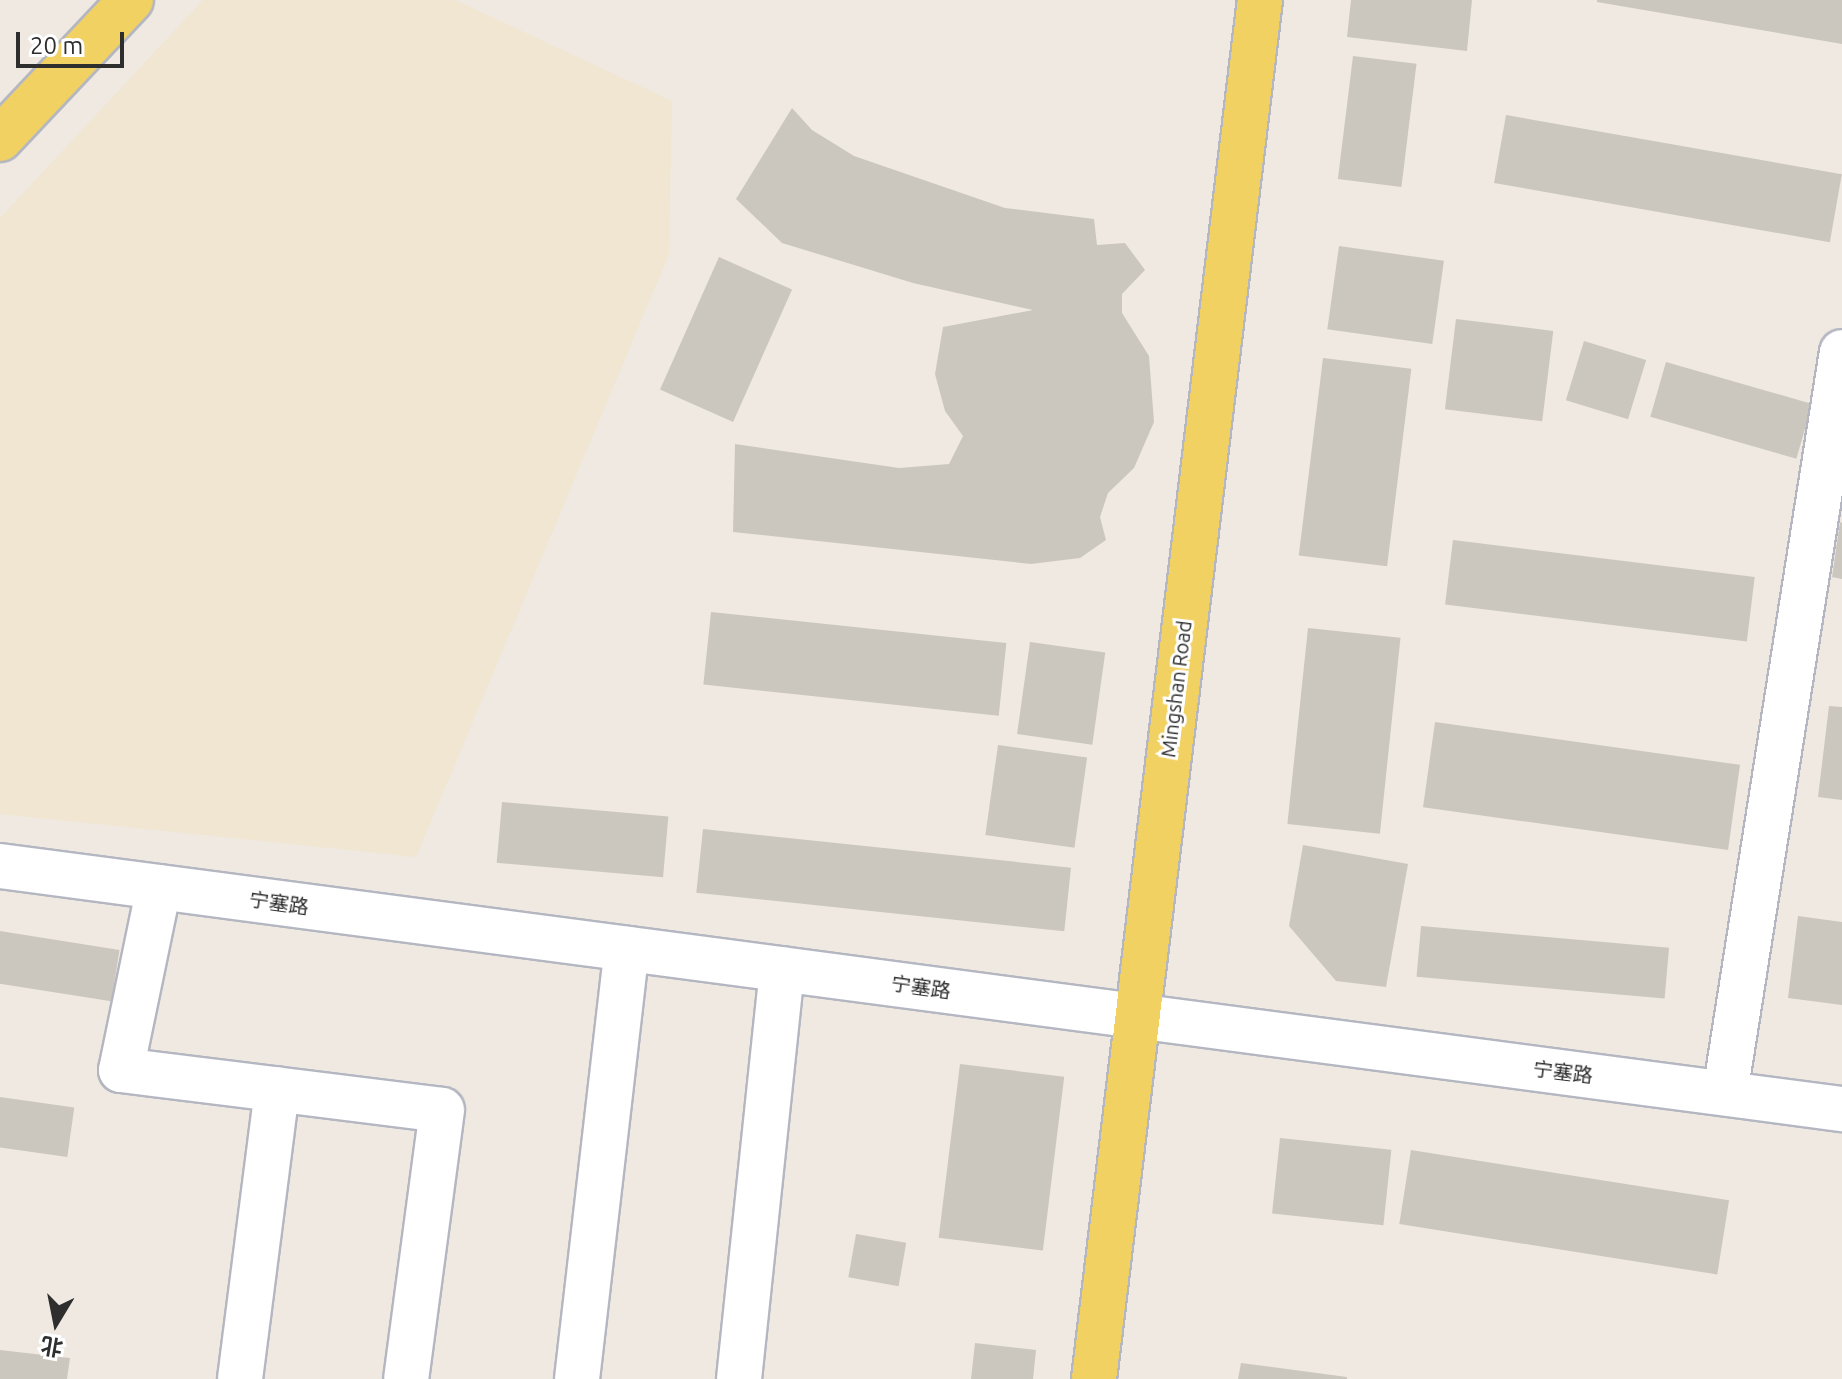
<!DOCTYPE html>
<html>
<head>
<meta charset="utf-8">
<style>
	body { margin:0 }
	#map { position:relative; width:1842px; height:1379px; overflow:hidden; background:#efe9e1; font-family:Ubuntu,"Noto Sans SC",sans-serif }
	div>[style] { position:absolute }
	[style*='--x'] { left:calc(var(--x)*1px); top:calc(var(--y)*1px); width:calc(var(--w)*1px); rotate:calc(var(--a)*1deg) }
	.education>* { inset:0; background:#f0e6d1 }
	.building>* { inset:0; background:#cbc7bf; transform-origin:0 0 }
	.roads { filter:drop-shadow(2px 0 #b4b7c1) drop-shadow(-2px 0 #b4b7c1) drop-shadow(0 2px #b4b7c1) drop-shadow(0 -2px #b4b7c1) }
	.minor>* { height:44px; margin:-22px; padding:0 22px; transform-origin:22px; border-radius:22px; background:#fff }
	.major>* { height:44px; margin:-22px; padding:0 22px; transform-origin:22px; border-radius:22px; background:#f2d163 }
	span { translate:-50% -50%; white-space:nowrap; text-align:center; line-height:1.15; -webkit-text-stroke:6px #fff; paint-order:stroke }
	.street-label { font-size:20px; color:#2e2e2e }
	.north { position:absolute; left:16px; top:1283px; width:80px; height:80px; -webkit-text-stroke:6px #fff; paint-order:stroke; rotate:190deg; font-size:22px; font-weight:700; line-height:32px; text-align:center; color:#2e2e2e }
	.north::after { content:''; display:block; margin:auto; width:28px; height:36px; background:#2e2e2e; clip-path:polygon(50% 0,100% 100%,50% 72%,0 100%) }
	.scale { position:absolute; left:16px; top:32px; width:108px; height:36px; box-sizing:border-box; border:4px solid #2e2e2e; border-top:0; padding-left:10px; font-size:24px; line-height:28px; white-space:nowrap; color:#2e2e2e; -webkit-text-stroke:6px #fff; paint-order:stroke }
</style>
</head>
<body>
<div id="map">
	<div class="education">
		<div style="clip-path:polygon(203px 0,455px 0,672px 101px,669px 254px,416px 857px,0 814px,0 218px)"></div>
	</div>
	<div class="building">
		<div style="clip-path:polygon(1351px 0,1472px 0,1467px 51px,1347px 37px)"></div>
		<div style="clip-path:polygon(1597px 0,1842px 0,1842px 44px,1597px 2px)"></div>
		<div style="left:1353px;top:56px;width:64px;height:124px;rotate:7deg"></div>
		<div style="clip-path:polygon(792px 108px,812px 130px,854px 156px,1005px 208px,1094px 219px,1097px 245px,1125px 243px,1145px 270px,1122px 294px,1122px 313px,1149px 356px,1154px 422px,1134px 468px,1108px 493px,1100px 517px,1106px 540px,1080px 558px,1031px 564px,733px 532px,735px 444px,899px 468px,949px 464px,963px 436px,945px 411px,935px 374px,943px 327px,1033px 310px,913px 283px,782px 243px,736px 199px)"></div>
		<div style="left:1506px;top:115px;width:341px;height:69px;rotate:10deg"></div>
		<div style="left:1339px;top:246px;width:106px;height:84px;rotate:8deg"></div>
		<div style="left:719px;top:257px;width:80px;height:145px;rotate:24deg"></div>
		<div style="left:1456px;top:319px;width:98px;height:91px;rotate:7deg"></div>
		<div style="left:1584px;top:341px;width:65px;height:62px;rotate:17deg"></div>
		<div style="left:1323px;top:358px;width:89px;height:199px;rotate:7deg"></div>
		<div style="left:1666px;top:362px;width:152px;height:57px;rotate:16deg"></div>
		<div style="clip-path:polygon(1840px 522px,1842px 523px,1842px 579px,1832px 577px)"></div>
		<div style="left:1453px;top:540px;width:304px;height:65px;rotate:7deg"></div>
		<div style="left:711px;top:612px;width:297px;height:73px;rotate:6deg"></div>
		<div style="left:1308px;top:628px;width:93px;height:197px;rotate:6deg"></div>
		<div style="left:1030px;top:642px;width:76px;height:93px;rotate:8deg"></div>
		<div style="clip-path:polygon(1829px 706px,1842px 707px,1842px 800px,1818px 797px)"></div>
		<div style="left:1435px;top:722px;width:308px;height:86px;rotate:8deg"></div>
		<div style="left:998px;top:745px;width:90px;height:91px;rotate:8deg"></div>
		<div style="left:502px;top:802px;width:167px;height:61px;rotate:5deg"></div>
		<div style="left:703px;top:829px;width:370px;height:64px;rotate:6deg"></div>
		<div style="clip-path:polygon(1303px 845px,1408px 864px,1386px 987px,1336px 981px,1289px 926px)"></div>
		<div style="clip-path:polygon(1798px 916px,1842px 922px,1842px 1005px,1788px 998px)"></div>
		<div style="left:1421px;top:926px;width:249px;height:51px;rotate:5deg"></div>
		<div style="left:0;top:931px;width:121px;height:52px;rotate:9deg"></div>
		<div style="left:960px;top:1064px;width:105px;height:175px;rotate:7deg"></div>
		<div style="left:0;top:1097px;width:75px;height:50px;rotate:8deg"></div>
		<div style="left:1280px;top:1138px;width:112px;height:76px;rotate:6deg"></div>
		<div style="left:1411px;top:1150px;width:322px;height:75px;rotate:9deg"></div>
		<div style="left:856px;top:1234px;width:51px;height:44px;rotate:10deg"></div>
		<div style="clip-path:polygon(975px 1343px,1036px 1350px,1033px 1379px,971px 1379px)"></div>
		<div style="clip-path:polygon(0 1350px,70px 1358px,67px 1379px,0 1379px)"></div>
		<div style="clip-path:polygon(1241px 1363px,1347px 1377px,1347px 1379px,1238px 1379px)"></div>
	</div>
	<div class="roads">
		<div class="minor">
			<div style="--x:0;--y:866;--w:1858;--a:7.52"></div>
			<div style="--x:159;--y:887;--w:187;--a:101.7"></div>
			<div style="--x:121;--y:1070;--w:323;--a:7.1"></div>
			<div style="--x:442;--y:1110;--w:271;--a:97.6"></div>
			<div style="--x:1725;--y:1093;--w:750;--a:-81.03"></div>
			<div style="--x:240;--y:1379;--w:292;--a:-82.7"></div>
			<div style="--x:577;--y:1379;--w:433;--a:-83.4"></div>
			<div style="--x:739;--y:1379;--w:412;--a:-84"></div>
		</div>
		<div class="major">
			<div style="--x:0;--y:139;--w:191;--a:-46.7"></div>
			<div style="--x:1094;--y:1379;--w:1389;--a:-83.14"></div>
		</div>
	</div>
	<div class="street-label">
		<span style="left:1176px;top:689px;rotate:-83deg">Mingshan Road</span>
		<span style="left:279px;top:903px;rotate:8deg">宁塞路</span>
		<span style="left:921px;top:987px;rotate:8deg">宁塞路</span>
		<span style="left:1563px;top:1072px;rotate:7deg">宁塞路</span>
	</div>
	<div class="north">北</div>
	<div class="scale">20 m</div>
</div>
</body>
</html>
